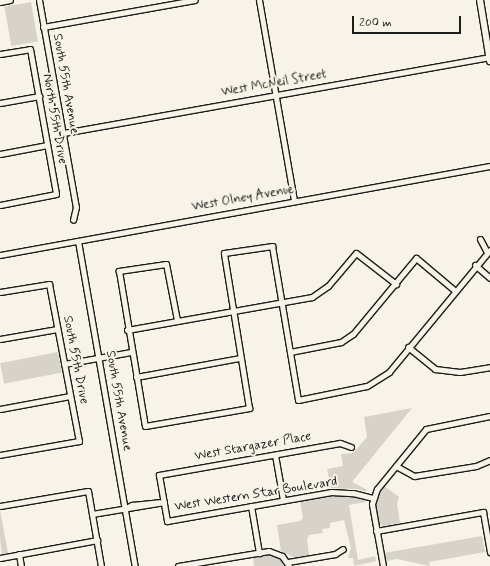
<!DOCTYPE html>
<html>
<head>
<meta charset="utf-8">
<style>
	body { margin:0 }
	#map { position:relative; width:490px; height:566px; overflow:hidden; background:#f7f3e8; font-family:Mynerve,sans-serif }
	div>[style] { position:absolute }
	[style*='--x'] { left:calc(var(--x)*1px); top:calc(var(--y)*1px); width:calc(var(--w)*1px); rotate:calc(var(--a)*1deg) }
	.green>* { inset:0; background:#d7d3cb; transform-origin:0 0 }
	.roads { filter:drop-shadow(1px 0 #1c1c1c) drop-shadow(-1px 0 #1c1c1c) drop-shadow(0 1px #1c1c1c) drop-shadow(0 -1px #1c1c1c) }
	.minor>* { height:5px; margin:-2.5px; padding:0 2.5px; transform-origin:2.5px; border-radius:2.5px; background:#f7f3e8 }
	.major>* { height:6px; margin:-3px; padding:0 3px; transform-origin:3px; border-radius:3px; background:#f7f3e8 }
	span { translate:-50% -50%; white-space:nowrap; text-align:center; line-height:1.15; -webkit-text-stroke:4px #f7f3e8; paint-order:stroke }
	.street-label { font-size:13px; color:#1c1c1c }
	.scale { position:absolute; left:352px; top:16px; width:109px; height:18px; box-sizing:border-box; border:2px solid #1c1c1c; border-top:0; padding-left:5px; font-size:12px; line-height:14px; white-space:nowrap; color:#1c1c1c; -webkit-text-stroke:3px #f7f3e8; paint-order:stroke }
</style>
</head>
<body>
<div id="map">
	<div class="green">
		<div style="left:31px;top:2px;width:40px;height:27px;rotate:80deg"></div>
		<div style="left:58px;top:352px;width:21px;height:59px;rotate:79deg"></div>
		<div style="clip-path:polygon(412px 408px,352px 482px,366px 489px,366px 492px,357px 489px,331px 488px,327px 469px,343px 466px,341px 454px,353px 453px,367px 437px,364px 417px)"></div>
		<div style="clip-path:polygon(384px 486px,399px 497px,397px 504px,400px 523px,383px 526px,379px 523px,376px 505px,379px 492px)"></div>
		<div style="clip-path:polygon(341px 495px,365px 500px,366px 502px,349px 505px,358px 560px,375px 556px,376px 561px,354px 566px,353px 558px,348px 558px,351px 548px,344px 520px,330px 523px,330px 528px,322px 529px,323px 533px,309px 535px,307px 539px,309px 555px,295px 558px,281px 551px,277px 525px,300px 521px,303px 518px,300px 501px)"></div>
		<div style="clip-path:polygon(0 510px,8px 553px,2px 554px,0 539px)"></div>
		<div style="clip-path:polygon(482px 536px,485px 552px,429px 562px,430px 566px,397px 559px,386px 561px,384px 553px)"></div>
		<div style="clip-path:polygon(261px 555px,273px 555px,281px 560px,283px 566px,254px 566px,253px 558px)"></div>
	</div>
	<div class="roads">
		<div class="minor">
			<div style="--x:39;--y:0;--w:210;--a:79.9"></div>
			<div style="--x:76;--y:207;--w:13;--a:103"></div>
			<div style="--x:259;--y:0;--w:204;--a:80.1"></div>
			<div style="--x:0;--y:2;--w:10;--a:-11"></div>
			<div style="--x:43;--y:27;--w:154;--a:-10.1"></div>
			<div style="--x:0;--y:54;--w:30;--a:-9"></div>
			<div style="--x:30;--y:49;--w:147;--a:79.8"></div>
			<div style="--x:56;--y:194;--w:57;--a:168.9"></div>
			<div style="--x:0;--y:103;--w:40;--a:-10"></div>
			<div style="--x:63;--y:133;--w:434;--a:-10.1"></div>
			<div style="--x:0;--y:154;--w:48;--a:-10.8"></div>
			<div style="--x:480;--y:239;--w:15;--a:62"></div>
			<div style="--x:78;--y:241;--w:330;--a:80.1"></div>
			<div style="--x:0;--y:255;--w:498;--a:-10.3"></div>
			<div style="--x:475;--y:265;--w:20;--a:41"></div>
			<div style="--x:0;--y:292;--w:50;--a:-9.3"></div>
			<div style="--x:49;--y:284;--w:160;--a:79.2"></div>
			<div style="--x:79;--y:441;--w:80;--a:170"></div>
			<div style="--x:177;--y:320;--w:57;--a:-101.1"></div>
			<div style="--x:166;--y:264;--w:48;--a:171.5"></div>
			<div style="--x:119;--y:271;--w:157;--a:80.5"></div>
			<div style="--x:145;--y:426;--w:106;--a:-9.8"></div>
			<div style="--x:249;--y:408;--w:157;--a:-99.2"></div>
			<div style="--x:224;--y:253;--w:49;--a:-8.3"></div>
			<div style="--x:272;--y:246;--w:156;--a:80.4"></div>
			<div style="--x:298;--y:400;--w:70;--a:-11.5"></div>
			<div style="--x:367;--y:386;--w:26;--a:-32"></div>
			<div style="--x:389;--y:372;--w:158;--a:-50.4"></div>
			<div style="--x:127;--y:330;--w:188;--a:-10.1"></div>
			<div style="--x:312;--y:297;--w:19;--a:-35"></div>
			<div style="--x:328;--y:286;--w:43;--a:-49.7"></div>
			<div style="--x:356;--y:253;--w:51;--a:37.8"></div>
			<div style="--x:0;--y:339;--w:58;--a:-10"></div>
			<div style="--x:408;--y:347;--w:35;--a:39"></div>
			<div style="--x:435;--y:369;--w:25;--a:7"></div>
			<div style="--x:460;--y:372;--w:30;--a:-9"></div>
			<div style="--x:290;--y:352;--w:52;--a:-11.1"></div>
			<div style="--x:341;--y:342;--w:14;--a:-34"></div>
			<div style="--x:353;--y:334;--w:99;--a:-50.3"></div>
			<div style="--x:416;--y:258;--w:50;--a:40.1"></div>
			<div style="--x:64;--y:364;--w:68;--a:-10.2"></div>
			<div style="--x:136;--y:377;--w:106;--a:-10.4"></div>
			<div style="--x:0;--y:409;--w:71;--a:-10.5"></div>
			<div style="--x:351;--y:447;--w:12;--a:-160"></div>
			<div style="--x:340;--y:443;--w:184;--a:170"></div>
			<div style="--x:159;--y:475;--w:47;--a:80.1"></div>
			<div style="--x:167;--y:521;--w:167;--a:-10"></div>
			<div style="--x:331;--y:492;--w:22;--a:3"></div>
			<div style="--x:353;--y:493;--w:21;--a:14"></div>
			<div style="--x:275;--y:455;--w:46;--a:79.9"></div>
			<div style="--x:396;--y:466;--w:21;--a:29"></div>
			<div style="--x:414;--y:476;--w:63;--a:-9.2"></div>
			<div style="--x:476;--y:466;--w:15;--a:-23"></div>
			<div style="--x:0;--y:506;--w:89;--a:-9.7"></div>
			<div style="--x:88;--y:491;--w:76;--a:80.2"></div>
			<div style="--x:251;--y:506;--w:48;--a:80.3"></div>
			<div style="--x:126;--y:508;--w:7;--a:-27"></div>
			<div style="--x:132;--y:505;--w:27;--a:-6"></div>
			<div style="--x:92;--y:514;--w:73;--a:-9.5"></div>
			<div style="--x:376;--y:531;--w:109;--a:-10.1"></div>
			<div style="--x:483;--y:512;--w:41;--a:80.1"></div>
			<div style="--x:19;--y:554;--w:12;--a:81"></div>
			<div style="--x:0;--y:558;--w:99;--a:-10.5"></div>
			<div style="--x:288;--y:562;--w:48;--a:-9.7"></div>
			<div style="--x:335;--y:554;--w:9;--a:-32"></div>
			<div style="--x:178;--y:566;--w:92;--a:-9.4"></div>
			<div style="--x:269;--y:551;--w:14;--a:21"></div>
			<div style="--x:282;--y:556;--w:12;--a:55"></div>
			<div style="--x:383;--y:566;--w:63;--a:-100.1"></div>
			<div style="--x:372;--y:504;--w:16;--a:-72"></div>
			<div style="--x:377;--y:489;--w:77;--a:-50.8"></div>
			<div style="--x:426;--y:429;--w:65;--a:-11.5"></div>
		</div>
		<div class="major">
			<div style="--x:480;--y:0;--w:62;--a:80.7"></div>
		</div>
	</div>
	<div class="street-label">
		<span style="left:65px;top:84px;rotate:80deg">South 55th Avenue</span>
		<span style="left:274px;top:84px;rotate:-10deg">West McNeil Street</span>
		<span style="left:54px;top:119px;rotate:80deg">North 55th Drive</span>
		<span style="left:243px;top:199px;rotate:-10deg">West Olney Avenue</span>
		<span style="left:75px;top:360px;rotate:79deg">South 55th Drive</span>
		<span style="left:118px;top:401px;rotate:80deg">South 55th Avenue</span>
		<span style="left:253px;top:447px;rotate:-10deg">West Stargazer Place</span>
		<span style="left:256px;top:495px;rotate:-9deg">West Western Star Boulevard</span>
	</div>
	<div class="scale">200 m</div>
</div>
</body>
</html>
